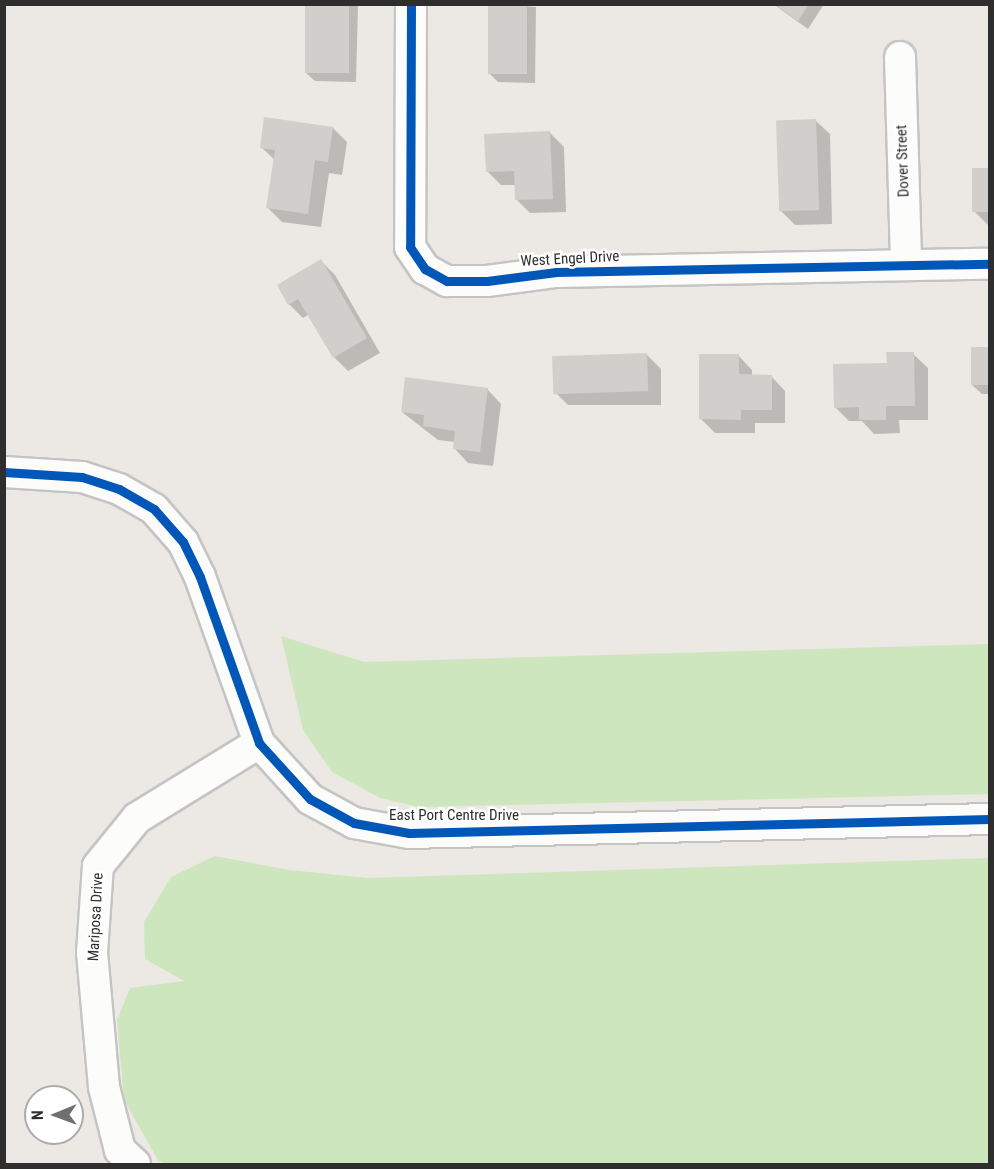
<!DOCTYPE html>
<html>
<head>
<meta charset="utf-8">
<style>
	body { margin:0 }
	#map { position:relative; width:994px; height:1169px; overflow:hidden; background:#ece8e4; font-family:"Roboto Condensed",sans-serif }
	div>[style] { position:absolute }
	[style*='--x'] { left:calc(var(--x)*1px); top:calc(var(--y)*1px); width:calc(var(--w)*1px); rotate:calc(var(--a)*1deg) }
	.green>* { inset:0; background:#cee6be }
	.shadow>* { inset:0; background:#0003 }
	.building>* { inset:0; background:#d1cecb; transform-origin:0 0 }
	.roads { filter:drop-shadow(2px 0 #c5c4c5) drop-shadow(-2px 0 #c5c4c5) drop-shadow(0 2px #c5c4c5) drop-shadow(0 -2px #c5c4c5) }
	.minor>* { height:30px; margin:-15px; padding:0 15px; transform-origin:15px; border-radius:15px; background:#fcfcfb }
	.cycleway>* { height:9px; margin:-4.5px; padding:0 4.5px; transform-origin:4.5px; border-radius:4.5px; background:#0057b8 }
	span { translate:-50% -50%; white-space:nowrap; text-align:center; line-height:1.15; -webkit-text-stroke:5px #fff; paint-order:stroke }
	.street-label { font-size:15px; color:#2e2e2e }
	.frame { position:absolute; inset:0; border:6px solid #2e2e2e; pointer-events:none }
	.north { position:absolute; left:24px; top:1085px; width:60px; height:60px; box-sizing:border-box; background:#fff; border:2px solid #ababab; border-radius:50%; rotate:269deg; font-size:16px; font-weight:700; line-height:24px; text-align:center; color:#2e2e2e }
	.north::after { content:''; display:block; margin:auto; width:21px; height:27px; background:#706f6e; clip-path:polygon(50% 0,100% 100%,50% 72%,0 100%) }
</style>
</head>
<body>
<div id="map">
	<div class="green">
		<div style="clip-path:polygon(281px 636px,364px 662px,989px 644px,989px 794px,419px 807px,380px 798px,332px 772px,303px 730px)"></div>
		<div style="clip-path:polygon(215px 856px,289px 870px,368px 878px,989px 858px,989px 1164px,165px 1164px,158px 1160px,124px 1100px,117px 1020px,130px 988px,184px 981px,145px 959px,144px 922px,171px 877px)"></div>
	</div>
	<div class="shadow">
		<div style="clip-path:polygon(307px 4px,358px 5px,356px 82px,315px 81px,305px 72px)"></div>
		<div style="clip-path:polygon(490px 4px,536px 7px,535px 83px,498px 82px,489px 73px)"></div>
		<div style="clip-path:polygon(773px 4px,824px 4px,808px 29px)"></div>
		<div style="clip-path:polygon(815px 120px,830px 134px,832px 224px,795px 225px,781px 211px)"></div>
		<div style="clip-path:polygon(333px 128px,347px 142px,342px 175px,329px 173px,321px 227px,282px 222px,268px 208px,275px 160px,261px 147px)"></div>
		<div style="clip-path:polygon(550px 133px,564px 147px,566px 212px,530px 213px,516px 199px,516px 185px,501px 185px,487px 171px)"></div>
		<div style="clip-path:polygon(990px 170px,990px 225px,988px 225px,974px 211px)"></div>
		<div style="clip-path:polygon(321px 261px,335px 275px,380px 353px,348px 371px,334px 357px,309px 314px,303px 318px,289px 304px)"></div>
		<div style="clip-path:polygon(990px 348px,990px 394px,982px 394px,972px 385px)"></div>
		<div style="clip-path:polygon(913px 354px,928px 368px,928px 420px,899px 420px,900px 433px,874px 434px,862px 421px,849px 421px,835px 407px,888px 365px)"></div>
		<div style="clip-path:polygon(647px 355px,661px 369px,661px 405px,568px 405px,554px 391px)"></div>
		<div style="clip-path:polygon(738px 355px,752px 370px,752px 376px,771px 376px,785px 391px,785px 423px,755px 423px,755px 433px,715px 433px,701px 419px)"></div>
		<div style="clip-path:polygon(487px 389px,501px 404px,493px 466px,468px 463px,454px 448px,455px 442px,438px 440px,402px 412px)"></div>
	</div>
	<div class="building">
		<div style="left:305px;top:4px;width:44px;height:69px"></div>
		<div style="left:488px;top:4px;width:39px;height:70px"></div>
		<div style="clip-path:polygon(774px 4px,809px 4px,798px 21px)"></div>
		<div style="clip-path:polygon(264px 117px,333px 127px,328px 162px,315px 160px,308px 214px,266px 208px,275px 150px,260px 148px)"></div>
		<div style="left:816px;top:119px;width:91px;height:40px;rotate:88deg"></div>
		<div style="clip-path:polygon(550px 131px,553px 199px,515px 200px,514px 171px,486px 172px,484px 134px)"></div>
		<div style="left:972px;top:168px;width:18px;height:44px"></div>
		<div style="clip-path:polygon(321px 259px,367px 338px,333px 358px,298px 299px,288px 305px,277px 285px)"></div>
		<div style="left:971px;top:347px;width:19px;height:38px"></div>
		<div style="clip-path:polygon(886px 352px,914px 352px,915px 406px,886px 406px,886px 420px,859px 420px,859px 407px,834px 408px,833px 364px,887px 363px)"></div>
		<div style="left:647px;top:353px;width:38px;height:95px;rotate:88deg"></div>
		<div style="clip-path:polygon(699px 354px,739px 354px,739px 374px,772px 375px,772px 410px,741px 410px,741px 420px,699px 419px)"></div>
		<div style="clip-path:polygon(405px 377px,488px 388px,480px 452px,453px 449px,455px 431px,423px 426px,424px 415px,401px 412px)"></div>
	</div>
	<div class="roads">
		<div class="minor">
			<div style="--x:411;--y:4;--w:243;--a:90.2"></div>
			<div style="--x:410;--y:247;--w:27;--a:56"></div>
			<div style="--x:425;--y:269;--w:25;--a:29"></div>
			<div style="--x:447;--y:281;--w:40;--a:0"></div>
			<div style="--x:487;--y:281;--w:70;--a:-7.4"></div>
			<div style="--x:556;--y:272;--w:434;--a:-1.1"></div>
			<div style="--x:900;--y:57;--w:208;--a:88.3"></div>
			<div style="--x:4;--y:472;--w:78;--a:3.7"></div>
			<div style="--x:82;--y:477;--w:39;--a:18"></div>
			<div style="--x:119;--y:489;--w:40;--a:29.7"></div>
			<div style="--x:154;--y:509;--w:44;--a:48.7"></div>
			<div style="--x:183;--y:542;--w:39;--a:64"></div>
			<div style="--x:200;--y:577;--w:176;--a:70.4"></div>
			<div style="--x:259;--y:743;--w:76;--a:47.7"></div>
			<div style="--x:310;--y:799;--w:50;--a:28.6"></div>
			<div style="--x:354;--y:823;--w:56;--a:10.3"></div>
			<div style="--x:409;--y:833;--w:581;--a:-1.38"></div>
			<div style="--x:135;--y:1164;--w:21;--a:-137"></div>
			<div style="--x:120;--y:1150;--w:65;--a:-104.3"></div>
			<div style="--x:104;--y:1087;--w:135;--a:-95.1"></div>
			<div style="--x:92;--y:953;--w:87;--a:-86.1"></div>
			<div style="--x:98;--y:866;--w:62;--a:-50.9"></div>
			<div style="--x:137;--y:818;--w:143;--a:-31.6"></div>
		</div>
	</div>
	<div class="cycleway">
		<div style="--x:411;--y:4;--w:243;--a:90.2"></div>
		<div style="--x:410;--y:247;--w:27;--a:56"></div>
		<div style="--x:425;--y:269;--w:25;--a:29"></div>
		<div style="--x:447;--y:281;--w:40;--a:0"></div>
		<div style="--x:487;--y:281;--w:70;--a:-7.4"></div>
		<div style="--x:556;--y:272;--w:434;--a:-1.1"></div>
		<div style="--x:4;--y:472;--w:78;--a:3.7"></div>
		<div style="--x:82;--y:477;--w:39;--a:18"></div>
		<div style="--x:119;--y:489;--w:40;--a:29.7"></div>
		<div style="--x:154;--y:509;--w:44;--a:48.7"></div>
		<div style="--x:183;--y:542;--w:39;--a:64"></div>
		<div style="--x:200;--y:577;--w:176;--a:70.4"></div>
		<div style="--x:259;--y:743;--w:76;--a:47.7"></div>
		<div style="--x:310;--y:799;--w:50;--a:28.6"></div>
		<div style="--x:354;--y:823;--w:56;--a:10.3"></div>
		<div style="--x:409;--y:833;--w:581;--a:-1.38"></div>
	</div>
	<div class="street-label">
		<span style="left:903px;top:161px;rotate:-92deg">Dover Street</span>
		<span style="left:570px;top:259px;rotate:-3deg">West Engel Drive</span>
		<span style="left:454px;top:816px">East Port Centre Drive</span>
		<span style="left:96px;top:917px;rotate:-87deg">Mariposa Drive</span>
	</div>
	<div class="frame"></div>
	<div class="north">N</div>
</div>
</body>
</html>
